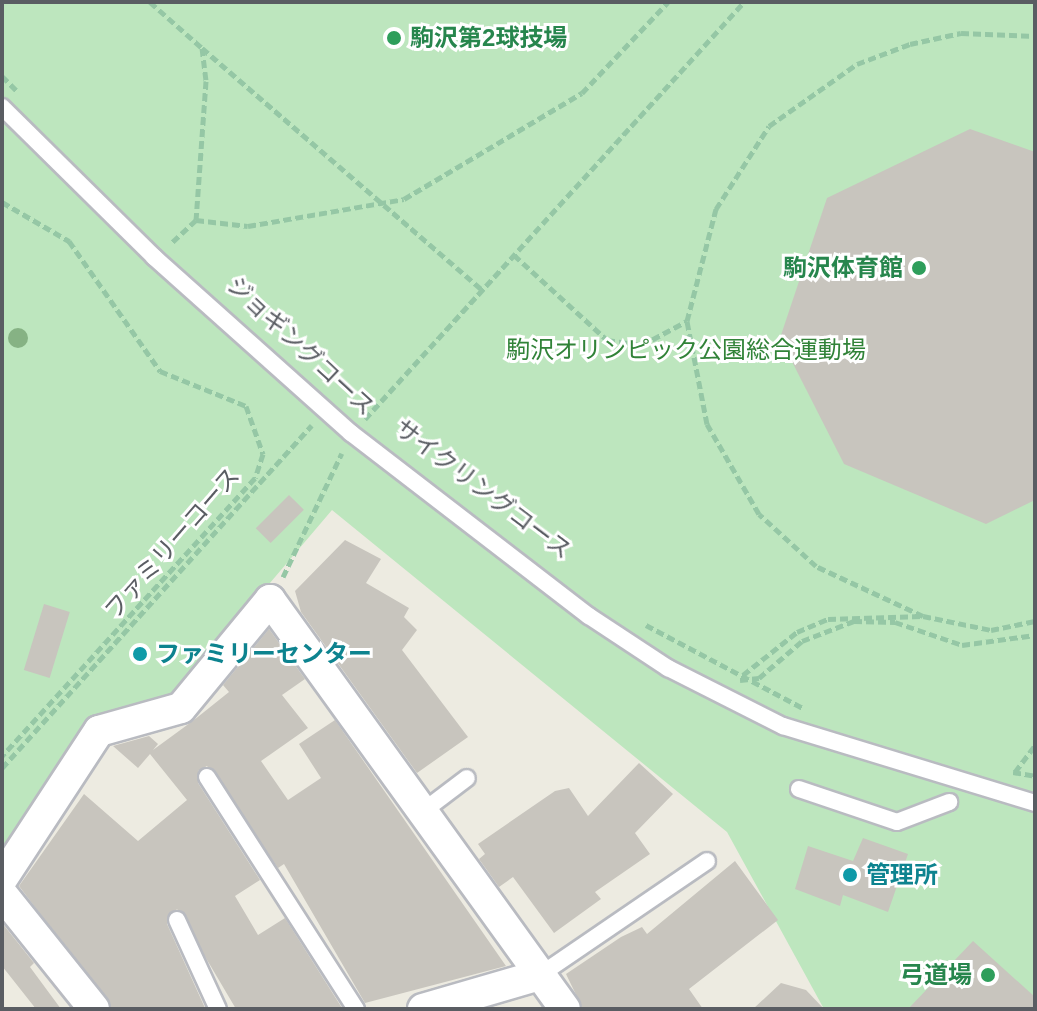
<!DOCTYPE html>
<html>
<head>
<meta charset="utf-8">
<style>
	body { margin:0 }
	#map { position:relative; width:1037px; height:1011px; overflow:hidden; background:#edebe1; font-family:Arial,"Noto Sans JP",sans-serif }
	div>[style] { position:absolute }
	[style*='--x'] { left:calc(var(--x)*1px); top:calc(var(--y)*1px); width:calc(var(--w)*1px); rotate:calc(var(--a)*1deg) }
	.green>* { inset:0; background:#bde6be }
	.building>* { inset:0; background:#c8c5be; transform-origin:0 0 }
	.path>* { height:5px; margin-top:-2.5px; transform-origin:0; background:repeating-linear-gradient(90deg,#95c7a5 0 8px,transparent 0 12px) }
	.roads { filter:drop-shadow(2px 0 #b9bbc1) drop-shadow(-2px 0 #b9bbc1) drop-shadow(0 2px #b9bbc1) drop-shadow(0 -2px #b9bbc1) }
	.service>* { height:16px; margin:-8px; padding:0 8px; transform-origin:8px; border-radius:8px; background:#fff }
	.minor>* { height:30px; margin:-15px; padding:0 15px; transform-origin:15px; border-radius:15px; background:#fff }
	.trees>* { width:20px; height:20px; margin:-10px; border-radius:50%; background:#86b284 }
	.dots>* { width:22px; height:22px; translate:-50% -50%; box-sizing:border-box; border:4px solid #fff; border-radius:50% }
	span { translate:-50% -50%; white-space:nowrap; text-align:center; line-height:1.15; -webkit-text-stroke:6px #fff; paint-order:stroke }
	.leisure-label { font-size:24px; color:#27864d; font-weight:700 }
	.left { translate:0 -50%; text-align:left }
	.right { translate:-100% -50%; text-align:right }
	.street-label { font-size:24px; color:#5a5d63 }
	.park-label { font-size:24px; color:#318338 }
	.culture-label { font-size:24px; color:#0d838f; font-weight:700 }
	.frame { position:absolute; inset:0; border:4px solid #5a5d63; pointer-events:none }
</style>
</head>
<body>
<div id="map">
	<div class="green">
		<div style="clip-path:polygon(2px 2px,1035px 2px,1035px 1009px,824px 1009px,727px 832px,332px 510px,174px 696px,98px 719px,2px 859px)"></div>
	</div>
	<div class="building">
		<div style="clip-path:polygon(970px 129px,1035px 152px,1035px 500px,986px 524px,844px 464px,780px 338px,827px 198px)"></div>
		<div style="left:289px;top:495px;width:21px;height:47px;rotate:45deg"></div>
		<div style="clip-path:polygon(345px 540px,381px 559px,366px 583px,409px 608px,404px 617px,417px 630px,402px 650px,468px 737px,417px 773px,301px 612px,295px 591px)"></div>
		<div style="left:44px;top:604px;width:27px;height:69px;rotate:17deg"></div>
		<div style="clip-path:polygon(269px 629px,305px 679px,282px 695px,308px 728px,261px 761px,288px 800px,321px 778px,299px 744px,335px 720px,506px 966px,365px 1003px,284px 864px,278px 868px,207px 766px,198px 771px,198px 783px,260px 880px,235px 896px,258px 935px,285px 918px,342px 1008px,236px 1009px,177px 909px,167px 924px,205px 1008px,112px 1009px,19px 886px,84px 794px,138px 841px,187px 800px,150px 754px,138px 768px,113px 746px,149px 736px,158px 744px,153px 750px,194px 720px,229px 692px,223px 685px)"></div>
		<div style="clip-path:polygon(639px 763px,673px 794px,635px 833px,650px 854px,595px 892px,601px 899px,554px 933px,513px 877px,499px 887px,479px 859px,485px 854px,478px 844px,555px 791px,569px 788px,588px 816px)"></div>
		<div style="clip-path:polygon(863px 838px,908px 854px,888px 912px,843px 895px,840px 906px,795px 889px,808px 846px,853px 861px)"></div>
		<div style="clip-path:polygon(735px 861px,778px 920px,689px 989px,703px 1009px,583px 1009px,566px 974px,621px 937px,642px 927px,647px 934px)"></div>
		<div style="clip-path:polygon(2px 923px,34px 963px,30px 967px,61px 1009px,36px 1009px,2px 966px)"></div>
		<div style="clip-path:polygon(973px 941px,1035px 997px,1035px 1009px,908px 1009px)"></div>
		<div style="clip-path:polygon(781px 983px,806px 990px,824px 1009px,753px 1009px)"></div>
	</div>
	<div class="path">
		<div style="--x:150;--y:2;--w:69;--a:41.5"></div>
		<div style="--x:202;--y:48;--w:33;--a:83"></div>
		<div style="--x:206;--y:81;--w:139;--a:94.1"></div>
		<div style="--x:196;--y:220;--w:35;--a:137"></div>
		<div style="--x:202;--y:48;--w:369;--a:40.8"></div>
		<div style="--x:2;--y:76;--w:20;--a:45"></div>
		<div style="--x:2;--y:202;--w:78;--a:30.2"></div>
		<div style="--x:69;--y:241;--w:159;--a:55"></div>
		<div style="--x:160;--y:371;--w:93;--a:22.1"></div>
		<div style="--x:246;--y:406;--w:51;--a:70.5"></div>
		<div style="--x:263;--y:454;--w:25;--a:108"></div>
		<div style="--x:255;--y:478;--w:376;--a:132.3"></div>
		<div style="--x:196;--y:220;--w:52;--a:6.6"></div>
		<div style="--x:248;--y:226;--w:158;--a:-9.8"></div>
		<div style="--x:404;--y:199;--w:207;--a:-30.8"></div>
		<div style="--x:582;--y:93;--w:125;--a:-46.6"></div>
		<div style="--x:514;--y:255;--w:126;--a:42.4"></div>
		<div style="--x:607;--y:340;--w:35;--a:8"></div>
		<div style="--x:642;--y:345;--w:51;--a:-28.1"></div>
		<div style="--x:365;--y:419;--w:563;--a:-47.73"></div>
		<div style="--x:283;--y:577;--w:137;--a:-64.6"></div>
		<div style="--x:923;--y:616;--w:118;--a:-155"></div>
		<div style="--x:816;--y:566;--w:77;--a:-137.6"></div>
		<div style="--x:759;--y:514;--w:104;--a:-120"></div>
		<div style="--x:707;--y:424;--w:105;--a:-101"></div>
		<div style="--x:687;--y:321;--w:116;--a:-75.5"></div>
		<div style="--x:716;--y:209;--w:98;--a:-57.4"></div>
		<div style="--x:769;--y:126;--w:108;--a:-35.2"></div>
		<div style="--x:857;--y:64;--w:57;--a:-20.7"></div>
		<div style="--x:910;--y:44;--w:52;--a:-12.2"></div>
		<div style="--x:961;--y:33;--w:74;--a:2.3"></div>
		<div style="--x:646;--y:625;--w:178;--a:27.9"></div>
		<div style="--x:743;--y:675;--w:69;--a:-38.5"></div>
		<div style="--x:797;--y:632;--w:34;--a:-23"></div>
		<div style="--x:828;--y:619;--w:95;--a:-1.8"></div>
		<div style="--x:923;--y:616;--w:69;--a:11.6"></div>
		<div style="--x:991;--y:630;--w:45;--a:-11.6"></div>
		<div style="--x:740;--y:680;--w:19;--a:-6"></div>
		<div style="--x:759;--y:678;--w:57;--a:-40.7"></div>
		<div style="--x:802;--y:641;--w:56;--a:-21"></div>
		<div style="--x:854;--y:621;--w:41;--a:1.4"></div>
		<div style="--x:895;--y:622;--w:71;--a:18.9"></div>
		<div style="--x:962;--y:645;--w:74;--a:-7.8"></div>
		<div style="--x:2;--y:768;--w:462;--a:-47.9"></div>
		<div style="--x:1013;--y:772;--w:22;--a:10"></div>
		<div style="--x:1015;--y:772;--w:34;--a:-53"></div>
	</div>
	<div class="roads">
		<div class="service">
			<div style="--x:2;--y:107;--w:214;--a:44.6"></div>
			<div style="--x:154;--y:257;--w:264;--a:41.8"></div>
			<div style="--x:351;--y:433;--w:300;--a:37.6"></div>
			<div style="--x:589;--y:616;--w:95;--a:33.4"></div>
			<div style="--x:668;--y:668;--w:129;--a:26.8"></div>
			<div style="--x:783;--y:726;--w:264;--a:17"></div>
			<div style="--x:207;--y:777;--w:276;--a:57.3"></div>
			<div style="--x:799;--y:789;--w:103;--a:18.6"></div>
			<div style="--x:897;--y:822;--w:56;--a:-21"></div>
			<div style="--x:422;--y:812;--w:56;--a:-37.1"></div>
			<div style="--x:177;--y:920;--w:98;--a:65.3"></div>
			<div style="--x:540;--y:975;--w:202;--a:-34.3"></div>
		</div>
		<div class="minor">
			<div style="--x:2;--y:879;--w:177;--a:-56.8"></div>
			<div style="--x:99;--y:731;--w:85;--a:-15.7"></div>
			<div style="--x:181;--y:708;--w:140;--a:-50.5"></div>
			<div style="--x:270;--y:600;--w:504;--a:54.2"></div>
			<div style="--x:2;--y:894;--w:147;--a:51.3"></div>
			<div style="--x:423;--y:1009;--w:122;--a:-16.2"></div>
		</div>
	</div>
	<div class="trees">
		<div style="left:18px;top:338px"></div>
	</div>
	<div class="dots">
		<div style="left:394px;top:38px;background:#2e9e5b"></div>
		<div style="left:919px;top:268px;background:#2e9e5b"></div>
		<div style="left:140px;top:654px;background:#0f9aa8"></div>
		<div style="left:850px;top:875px;background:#0f9aa8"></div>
		<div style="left:988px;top:975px;background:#2e9e5b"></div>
	</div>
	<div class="leisure-label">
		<span class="left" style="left:410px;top:38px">駒沢第2球技場</span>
		<span class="right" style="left:903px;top:268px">駒沢体育館</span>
		<span class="right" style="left:972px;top:975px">弓道場</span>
	</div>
	<div class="street-label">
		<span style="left:301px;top:346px;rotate:43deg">ジョギングコース</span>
		<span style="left:483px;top:489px;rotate:37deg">サイクリングコース</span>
		<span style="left:172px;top:543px;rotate:-49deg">ファミリーコース</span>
	</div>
	<div class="park-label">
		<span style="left:686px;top:350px">駒沢オリンピック公園総合運動場</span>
	</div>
	<div class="culture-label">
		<span class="left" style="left:156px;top:654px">ファミリーセンター</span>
		<span class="left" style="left:866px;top:875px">管理所</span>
	</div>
	<div class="frame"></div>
</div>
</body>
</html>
